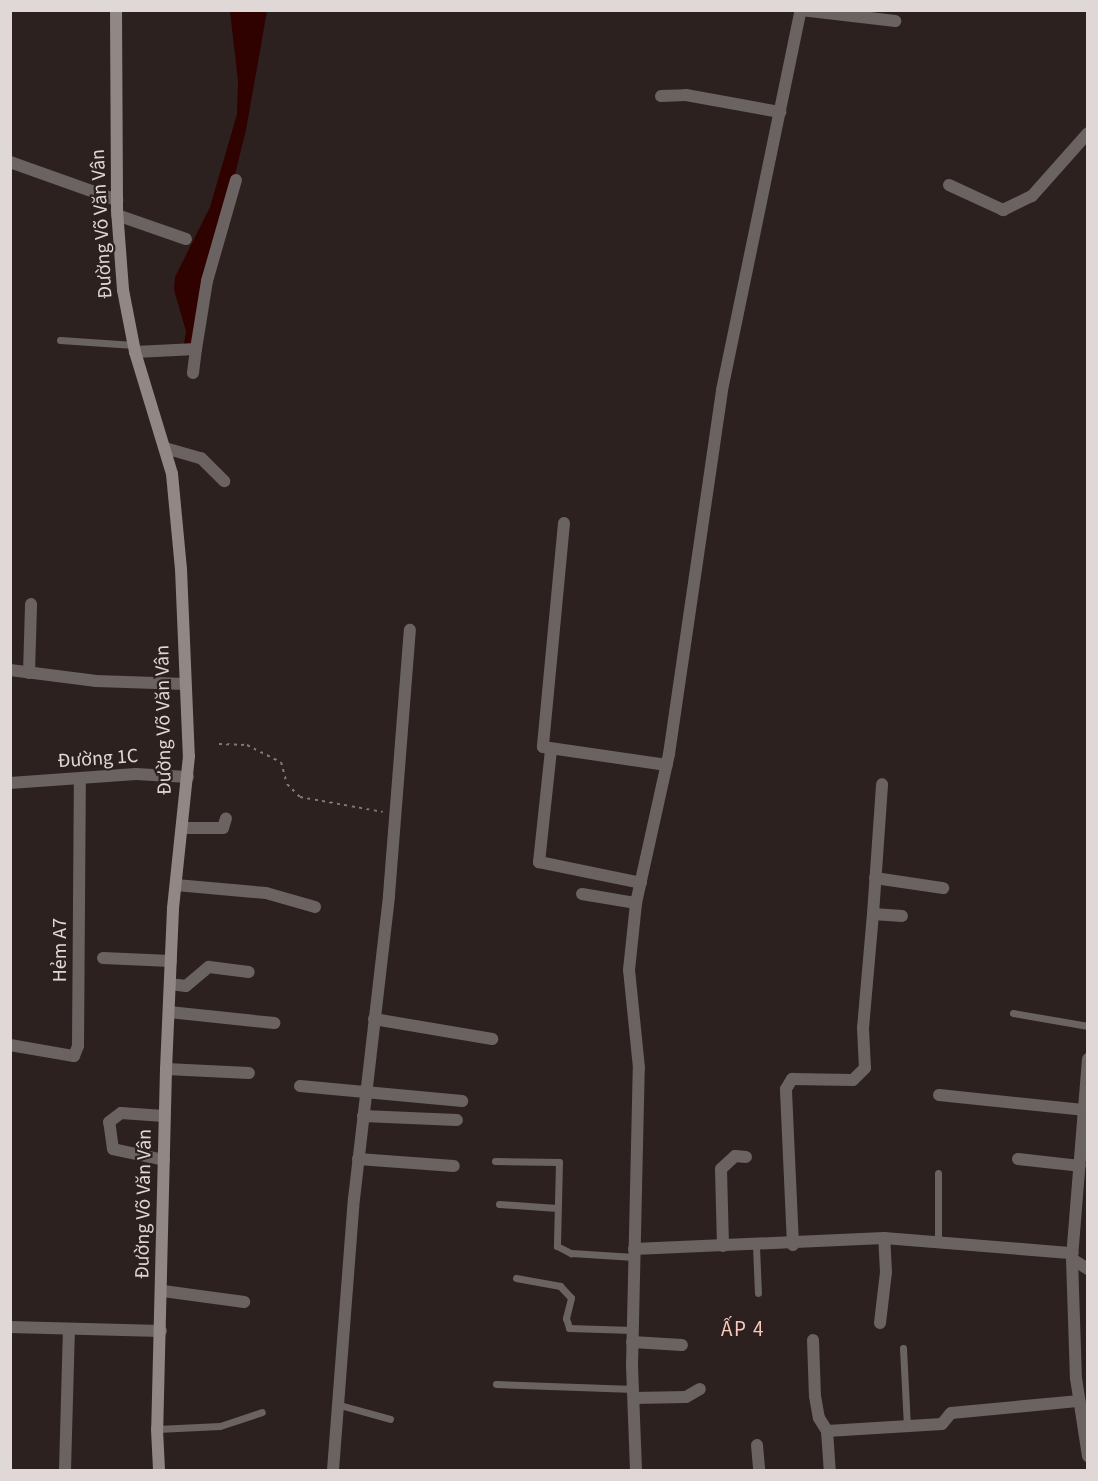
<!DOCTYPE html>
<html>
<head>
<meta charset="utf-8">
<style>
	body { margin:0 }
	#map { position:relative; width:1098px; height:1481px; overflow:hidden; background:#2c211e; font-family:"Source Sans 3",sans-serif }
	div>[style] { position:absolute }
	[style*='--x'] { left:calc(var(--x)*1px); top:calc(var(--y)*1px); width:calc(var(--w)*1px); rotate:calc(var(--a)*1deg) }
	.water>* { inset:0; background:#2f0200 }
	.path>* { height:2px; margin-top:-1px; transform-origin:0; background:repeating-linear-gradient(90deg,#827875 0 3px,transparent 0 7.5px) }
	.lane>* { height:7px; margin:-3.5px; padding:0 3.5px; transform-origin:3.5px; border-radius:3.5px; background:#6a6362 }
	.street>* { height:12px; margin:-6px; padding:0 6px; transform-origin:6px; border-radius:6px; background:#6a6362 }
	.secondary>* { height:12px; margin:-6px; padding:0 6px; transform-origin:6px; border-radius:6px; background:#918785 }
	span { translate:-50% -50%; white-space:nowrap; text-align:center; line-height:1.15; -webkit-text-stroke:4.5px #2c211e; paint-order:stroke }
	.street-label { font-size:20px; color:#e0d8d6 }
	.neighbourhood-label { font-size:21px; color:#fbc8be; letter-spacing:1.5px }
	.frame { position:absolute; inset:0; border:12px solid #e0d8d6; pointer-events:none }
</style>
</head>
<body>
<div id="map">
	<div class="water">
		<div style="clip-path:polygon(230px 11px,267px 11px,246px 130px,193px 344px,184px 344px,186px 331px,174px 290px,175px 277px,210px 207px,237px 114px,238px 81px)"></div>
	</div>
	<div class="path">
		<div style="--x:219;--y:744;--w:28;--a:2"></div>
		<div style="--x:247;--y:745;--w:38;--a:27"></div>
		<div style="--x:281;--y:762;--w:23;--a:75"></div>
		<div style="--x:287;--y:784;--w:18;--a:45"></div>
		<div style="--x:300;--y:797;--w:84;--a:10.2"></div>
	</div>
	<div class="lane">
		<div style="--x:60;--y:340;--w:74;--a:3.9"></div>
		<div style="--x:1013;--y:1013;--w:76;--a:9.8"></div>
		<div style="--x:495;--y:1161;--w:64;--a:0.9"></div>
		<div style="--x:559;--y:1162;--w:84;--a:91.4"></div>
		<div style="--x:557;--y:1246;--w:16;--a:27"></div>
		<div style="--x:571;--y:1253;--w:63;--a:3.6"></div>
		<div style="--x:938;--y:1173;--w:67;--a:90"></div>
		<div style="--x:499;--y:1204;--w:58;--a:3.9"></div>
		<div style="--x:756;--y:1246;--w:47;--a:87.6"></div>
		<div style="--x:516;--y:1278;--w:45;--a:10.3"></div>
		<div style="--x:560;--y:1286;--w:16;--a:47"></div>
		<div style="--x:571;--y:1298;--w:21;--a:104"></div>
		<div style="--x:566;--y:1318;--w:10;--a:73"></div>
		<div style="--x:569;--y:1328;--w:64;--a:1.8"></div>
		<div style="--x:903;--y:1348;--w:78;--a:87.1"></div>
		<div style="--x:496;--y:1384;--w:138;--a:2.1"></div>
		<div style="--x:336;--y:1404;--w:56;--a:15.5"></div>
		<div style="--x:157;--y:1429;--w:63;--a:-2.7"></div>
		<div style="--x:220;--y:1426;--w:44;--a:-18.4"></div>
	</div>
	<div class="street">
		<div style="--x:661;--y:96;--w:25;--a:-2"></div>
		<div style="--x:686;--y:95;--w:96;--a:10.3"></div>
		<div style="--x:10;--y:162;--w:114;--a:19.6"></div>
		<div style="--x:949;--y:185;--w:60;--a:24.8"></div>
		<div style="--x:1003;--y:210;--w:32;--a:-26"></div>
		<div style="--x:1032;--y:196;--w:84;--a:-48.4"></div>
		<div style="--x:117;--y:215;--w:73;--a:19.2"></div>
		<div style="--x:135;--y:352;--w:61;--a:-2.8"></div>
		<div style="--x:196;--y:349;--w:69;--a:-80.8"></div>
		<div style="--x:207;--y:281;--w:105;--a:-74"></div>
		<div style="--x:193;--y:373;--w:24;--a:-83"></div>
		<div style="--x:165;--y:448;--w:37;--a:16"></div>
		<div style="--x:201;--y:458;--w:33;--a:45"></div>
		<div style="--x:564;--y:523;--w:225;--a:95.4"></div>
		<div style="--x:543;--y:747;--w:125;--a:8.3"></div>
		<div style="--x:10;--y:670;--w:87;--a:7.3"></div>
		<div style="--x:96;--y:681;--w:89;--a:1.9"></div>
		<div style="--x:29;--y:673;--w:69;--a:-88.3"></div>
		<div style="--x:551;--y:750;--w:113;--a:96.1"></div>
		<div style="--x:539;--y:862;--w:104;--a:11.6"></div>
		<div style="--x:10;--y:783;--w:126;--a:-4.1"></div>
		<div style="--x:136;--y:774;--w:52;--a:3.3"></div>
		<div style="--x:183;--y:828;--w:40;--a:0"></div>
		<div style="--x:223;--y:828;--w:10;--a:-73"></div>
		<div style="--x:875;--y:878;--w:69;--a:8.4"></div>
		<div style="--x:176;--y:885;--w:90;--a:5.1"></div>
		<div style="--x:266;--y:893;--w:51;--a:15.9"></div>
		<div style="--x:582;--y:894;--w:55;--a:9.5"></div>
		<div style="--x:873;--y:914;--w:130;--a:-86"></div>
		<div style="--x:103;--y:958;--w:68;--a:2.5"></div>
		<div style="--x:170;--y:984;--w:16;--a:7"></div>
		<div style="--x:186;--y:986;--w:30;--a:-40"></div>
		<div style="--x:209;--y:967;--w:40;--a:7.1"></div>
		<div style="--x:169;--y:1012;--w:106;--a:6"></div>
		<div style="--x:374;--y:1019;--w:120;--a:9.6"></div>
		<div style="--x:10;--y:1045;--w:65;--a:9.8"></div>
		<div style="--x:74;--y:1056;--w:11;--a:-68"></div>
		<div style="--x:78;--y:1046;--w:267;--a:-89.6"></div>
		<div style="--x:1088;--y:1059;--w:201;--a:94.6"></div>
		<div style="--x:1072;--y:1259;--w:119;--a:88.1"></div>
		<div style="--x:1076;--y:1378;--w:79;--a:81.3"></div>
		<div style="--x:166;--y:1069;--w:83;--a:2.8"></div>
		<div style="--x:300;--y:1086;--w:163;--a:5.3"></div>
		<div style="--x:939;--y:1095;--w:145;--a:5.9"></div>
		<div style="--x:363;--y:1116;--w:94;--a:2.4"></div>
		<div style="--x:358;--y:1159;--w:96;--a:4.2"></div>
		<div style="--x:1018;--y:1159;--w:62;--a:6.4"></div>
		<div style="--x:164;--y:1160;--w:52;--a:-167.8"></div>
		<div style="--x:113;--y:1149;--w:27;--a:-98"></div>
		<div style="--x:109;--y:1122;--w:15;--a:-37"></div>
		<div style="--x:121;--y:1113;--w:43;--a:4"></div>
		<div style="--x:793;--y:1245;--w:156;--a:-92.6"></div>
		<div style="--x:786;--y:1089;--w:12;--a:-59"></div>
		<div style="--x:792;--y:1079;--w:61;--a:0.9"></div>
		<div style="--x:853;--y:1080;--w:17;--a:-45"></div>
		<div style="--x:865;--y:1068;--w:40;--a:-92.9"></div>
		<div style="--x:863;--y:1028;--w:114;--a:-85"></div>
		<div style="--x:873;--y:914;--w:29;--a:4"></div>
		<div style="--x:723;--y:1246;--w:77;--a:-91.5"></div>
		<div style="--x:721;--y:1169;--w:19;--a:-43"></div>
		<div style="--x:735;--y:1156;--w:11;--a:5"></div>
		<div style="--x:634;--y:1249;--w:250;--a:-2.5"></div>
		<div style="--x:884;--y:1238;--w:189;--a:4.6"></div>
		<div style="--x:1072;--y:1259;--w:19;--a:32"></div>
		<div style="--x:163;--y:1291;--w:82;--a:7.7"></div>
		<div style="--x:880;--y:1323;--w:51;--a:-83.3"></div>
		<div style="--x:886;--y:1272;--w:34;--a:-93"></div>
		<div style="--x:10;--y:1327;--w:151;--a:1.5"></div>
		<div style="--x:813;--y:1340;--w:56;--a:88"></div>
		<div style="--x:815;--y:1396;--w:22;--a:80"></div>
		<div style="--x:819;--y:1418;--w:15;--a:58"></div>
		<div style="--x:827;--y:1431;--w:39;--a:86"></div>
		<div style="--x:632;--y:1342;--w:50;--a:3.4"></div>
		<div style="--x:634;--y:1398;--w:52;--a:-1.1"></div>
		<div style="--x:686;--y:1397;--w:16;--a:-30"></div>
		<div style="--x:827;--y:1431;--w:115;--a:-3.5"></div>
		<div style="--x:942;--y:1424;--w:14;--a:-51"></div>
		<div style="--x:951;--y:1413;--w:129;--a:-5.4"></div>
		<div style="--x:757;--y:1445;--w:25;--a:85"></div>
		<div style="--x:65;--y:1470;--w:141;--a:-88.4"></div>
		<div style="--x:333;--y:1470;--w:272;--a:-85.6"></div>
		<div style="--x:354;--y:1199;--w:306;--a:-83.4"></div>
		<div style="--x:389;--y:895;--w:266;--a:-85.5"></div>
		<div style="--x:636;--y:1470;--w:104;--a:-92.2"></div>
		<div style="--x:632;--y:1366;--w:298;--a:-88.7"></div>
		<div style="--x:639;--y:1068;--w:99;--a:-95.8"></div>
		<div style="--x:629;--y:970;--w:67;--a:-84"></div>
		<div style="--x:636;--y:903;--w:153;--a:-77.5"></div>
		<div style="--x:669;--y:754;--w:368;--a:-81.7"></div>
		<div style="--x:722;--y:390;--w:388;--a:-78.3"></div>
		<div style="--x:801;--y:10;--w:95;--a:6.7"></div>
	</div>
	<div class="secondary">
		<div style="--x:116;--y:10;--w:200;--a:89.7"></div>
		<div style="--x:117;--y:210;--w:80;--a:85.7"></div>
		<div style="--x:123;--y:290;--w:63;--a:79"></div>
		<div style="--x:135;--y:352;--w:127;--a:73.1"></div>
		<div style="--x:172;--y:474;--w:95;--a:84.6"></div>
		<div style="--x:181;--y:569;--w:187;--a:87.6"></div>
		<div style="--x:189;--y:756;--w:154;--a:96"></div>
		<div style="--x:173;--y:909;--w:160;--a:92.5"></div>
		<div style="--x:166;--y:1069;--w:360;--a:91.4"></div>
		<div style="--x:157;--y:1429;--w:41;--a:87.2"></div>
	</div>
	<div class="street-label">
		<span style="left:102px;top:224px;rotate:-93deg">Đường Võ Văn Vân</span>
		<span style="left:164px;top:720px;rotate:-91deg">Đường Võ Văn Vân</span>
		<span style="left:98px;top:759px;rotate:-4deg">Đường 1C</span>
		<span style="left:60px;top:950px;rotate:-90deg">Hẻm A7</span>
		<span style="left:144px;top:1204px;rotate:-89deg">Đường Võ Văn Vân</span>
	</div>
	<div class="neighbourhood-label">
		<span style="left:743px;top:1329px">ẤP 4</span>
	</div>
	<div class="frame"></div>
</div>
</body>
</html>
